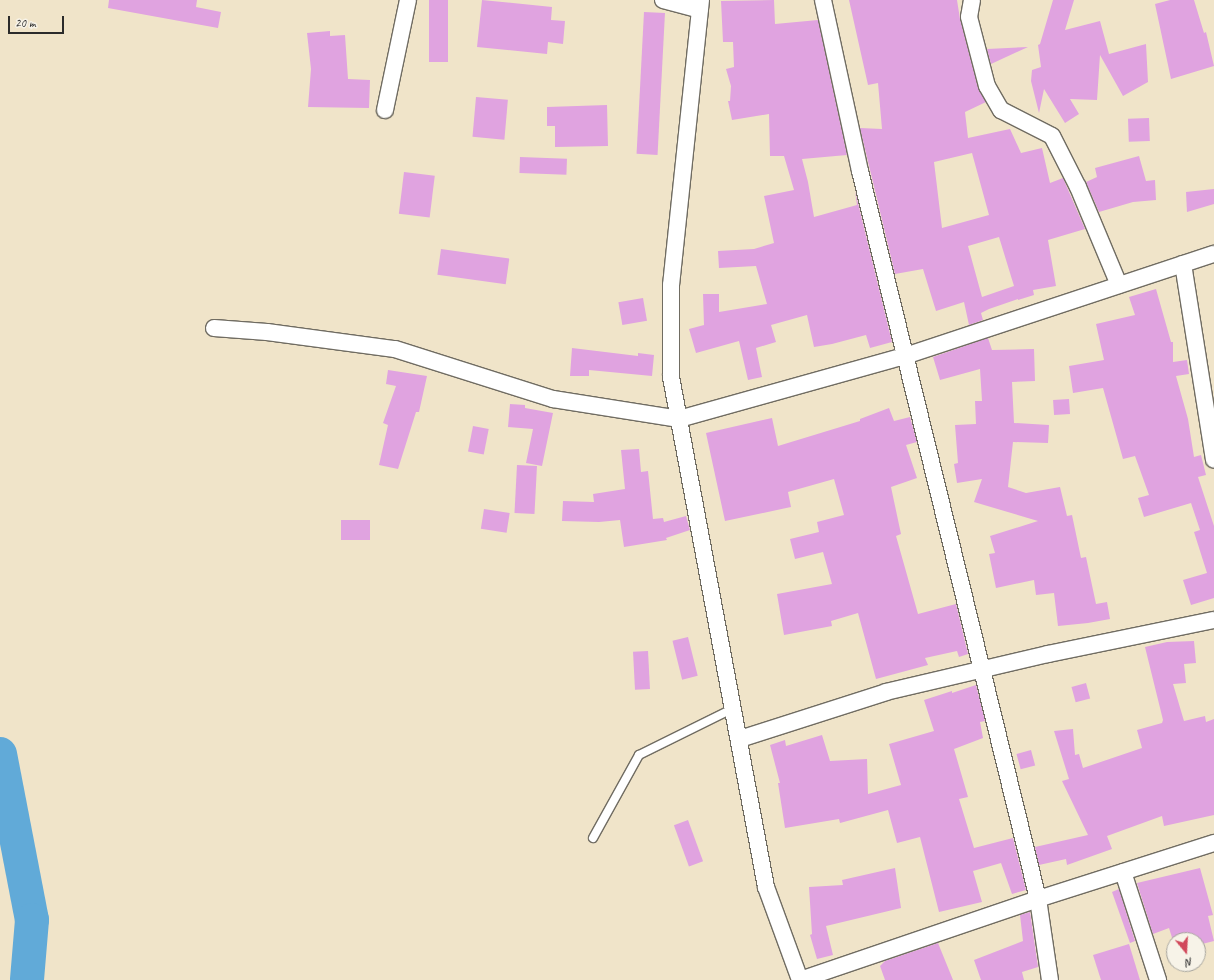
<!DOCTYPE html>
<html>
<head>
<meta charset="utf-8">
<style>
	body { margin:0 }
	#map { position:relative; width:1214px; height:980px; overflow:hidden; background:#f0e4c9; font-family:Caveat,sans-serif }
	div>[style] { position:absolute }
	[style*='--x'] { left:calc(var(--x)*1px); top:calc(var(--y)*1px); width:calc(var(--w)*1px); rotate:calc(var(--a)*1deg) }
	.river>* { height:34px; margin:-17px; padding:0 17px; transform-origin:17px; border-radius:17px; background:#61aad8 }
	.building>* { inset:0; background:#e0a3e0; transform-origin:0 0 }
	.roads { filter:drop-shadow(1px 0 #706c62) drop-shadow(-1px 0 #706c62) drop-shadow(0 1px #706c62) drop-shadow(0 -1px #706c62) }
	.lane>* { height:8px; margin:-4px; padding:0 4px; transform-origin:4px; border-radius:4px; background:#fff }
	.street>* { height:16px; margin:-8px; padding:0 8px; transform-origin:8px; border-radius:8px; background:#fff }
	span { translate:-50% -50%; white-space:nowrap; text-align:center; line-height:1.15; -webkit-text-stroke:4px #f7f3e8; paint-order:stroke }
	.north { position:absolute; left:1166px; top:932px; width:40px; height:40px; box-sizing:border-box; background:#f7f3e8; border:1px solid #a5a39c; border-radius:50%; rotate:162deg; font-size:11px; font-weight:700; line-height:16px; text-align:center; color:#2b2b2b }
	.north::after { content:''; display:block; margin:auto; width:14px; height:18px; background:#d1495b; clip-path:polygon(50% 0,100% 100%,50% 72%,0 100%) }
	.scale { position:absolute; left:8px; top:16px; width:56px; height:18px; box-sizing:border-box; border:2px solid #2b2b2b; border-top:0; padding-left:5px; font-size:12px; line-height:14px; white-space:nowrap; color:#2b2b2b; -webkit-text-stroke:3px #f7f3e8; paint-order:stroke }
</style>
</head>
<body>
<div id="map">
	<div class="river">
		<div style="--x:0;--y:754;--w:169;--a:79.1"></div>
		<div style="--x:32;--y:920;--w:60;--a:94.8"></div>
	</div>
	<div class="building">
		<div style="clip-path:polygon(109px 0,197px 0,196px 7px,221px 12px,218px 28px,108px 8px)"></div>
		<div style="left:429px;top:0;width:19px;height:62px"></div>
		<div style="clip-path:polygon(482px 0,552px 7px,551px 20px,565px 21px,563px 44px,548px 42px,547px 54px,477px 47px)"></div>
		<div style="clip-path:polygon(774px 0,775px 24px,818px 20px,847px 155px,802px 159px,808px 182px,814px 217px,857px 205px,855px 191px,892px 342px,870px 348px,866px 335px,832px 344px,814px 347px,807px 315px,771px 325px,776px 342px,756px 348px,762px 377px,748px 380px,739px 341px,696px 353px,689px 329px,704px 325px,703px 294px,719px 294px,719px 312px,767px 304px,756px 266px,719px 268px,718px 251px,754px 249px,774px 243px,764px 196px,794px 190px,784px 156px,770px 156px,769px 114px,732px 120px,728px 101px,730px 101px,731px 86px,726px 69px,734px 67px,733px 42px,723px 42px,721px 1px)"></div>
		<div style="clip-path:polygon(evenodd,849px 0,957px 0,960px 19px,978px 88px,986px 102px,965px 112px,968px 138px,1010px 129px,1021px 153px,1042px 148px,1050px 183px,1063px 178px,1085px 229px,1048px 240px,1056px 286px,1033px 290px,1034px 295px,1018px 300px,1018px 299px,989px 309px,981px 313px,983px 320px,969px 325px,964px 302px,936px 311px,923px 269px,895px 274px,860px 128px,882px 129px,878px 83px,868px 85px,849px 0,972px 153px,989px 215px,942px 228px,934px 162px,972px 153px,849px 0,999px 237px,1014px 286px,982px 297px,968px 246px,999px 237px)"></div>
		<div style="clip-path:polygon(1053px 0,1074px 0,1065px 30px,1100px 21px,1109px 54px,1146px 44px,1148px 82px,1123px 96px,1100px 55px,1097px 100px,1070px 99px,1079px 114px,1065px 123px,1044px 89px,1039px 113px,1031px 81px,1032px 70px,1041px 67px,1038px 45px,1040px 44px)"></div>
		<div style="clip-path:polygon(1170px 0,1194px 0,1204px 33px,1206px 32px,1214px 66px,1171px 79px,1155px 4px)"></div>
		<div style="left:644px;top:12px;width:21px;height:142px;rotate:3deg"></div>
		<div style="clip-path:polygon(330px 31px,330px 36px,345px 35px,348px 79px,370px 80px,369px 108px,308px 107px,311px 69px,307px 33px)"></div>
		<div style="clip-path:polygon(1028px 47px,991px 64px,987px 49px)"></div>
		<div style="left:476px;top:97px;width:32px;height:40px;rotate:5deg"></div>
		<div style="clip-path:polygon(607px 105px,608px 146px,555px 147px,555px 126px,547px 126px,547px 107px)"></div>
		<div style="left:1149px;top:118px;width:23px;height:21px;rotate:88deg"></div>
		<div style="clip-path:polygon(1139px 156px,1146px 181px,1155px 180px,1156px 200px,1133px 202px,1099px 212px,1086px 182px,1097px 177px,1095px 168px)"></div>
		<div style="left:520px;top:157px;width:47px;height:16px;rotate:2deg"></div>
		<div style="left:404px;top:172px;width:31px;height:42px;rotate:7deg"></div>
		<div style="clip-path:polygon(1214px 189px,1214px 204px,1187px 212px,1186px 192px)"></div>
		<div style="left:441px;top:249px;width:69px;height:26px;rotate:8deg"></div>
		<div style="clip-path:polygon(1156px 289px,1171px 342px,1173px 342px,1173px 362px,1187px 360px,1189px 374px,1176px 376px,1188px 419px,1194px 457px,1201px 455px,1206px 475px,1198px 477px,1214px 526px,1214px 598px,1191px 605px,1183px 580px,1207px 573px,1194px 532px,1200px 530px,1191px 503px,1144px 517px,1138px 498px,1149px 495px,1135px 456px,1123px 459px,1103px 388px,1073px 393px,1069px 366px,1104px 360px,1096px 324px,1135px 315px,1129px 297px)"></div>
		<div style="left:643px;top:298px;width:23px;height:25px;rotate:80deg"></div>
		<div style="clip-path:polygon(988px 338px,992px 350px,1034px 349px,1035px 381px,1012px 382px,1014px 423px,1049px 425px,1048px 443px,1013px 442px,1008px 487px,1026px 493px,1060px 487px,1067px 516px,1072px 515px,1081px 558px,1086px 557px,1096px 604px,1107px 602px,1110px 619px,1088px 623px,1058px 626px,1054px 593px,1036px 595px,1034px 580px,996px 588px,989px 554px,995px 553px,990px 536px,1038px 521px,974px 502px,982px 479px,957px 483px,954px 464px,958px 463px,955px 425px,976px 424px,975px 401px,982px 401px,980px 369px,940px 380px,933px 357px)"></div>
		<div style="clip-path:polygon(572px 348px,638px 356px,638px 353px,654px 355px,652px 376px,589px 370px,589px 376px,570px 376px)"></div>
		<div style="clip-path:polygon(388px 370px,427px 376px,419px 412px,416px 412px,398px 469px,379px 465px,388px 425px,383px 423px,396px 386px,386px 384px)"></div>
		<div style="left:1069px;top:399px;width:15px;height:16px;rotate:86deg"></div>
		<div style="clip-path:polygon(510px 404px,525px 405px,525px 408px,553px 413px,542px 466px,526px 463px,533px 429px,508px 427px)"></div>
		<div style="clip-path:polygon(889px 408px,894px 421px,910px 417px,917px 442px,906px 445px,917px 478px,891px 487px,901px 534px,896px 536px,918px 614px,956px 604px,968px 654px,959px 657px,957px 651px,925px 658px,928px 665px,876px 679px,858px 613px,831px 621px,832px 626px,784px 635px,777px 594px,832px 584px,823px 552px,795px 559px,790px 539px,819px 532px,817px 522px,844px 515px,834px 479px,788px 492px,791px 507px,725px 521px,706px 433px,772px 418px,778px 446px,860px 421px,860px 419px)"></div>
		<div style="left:473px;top:426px;width:16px;height:26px;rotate:11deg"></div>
		<div style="clip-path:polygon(639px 449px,641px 472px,648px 471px,653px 519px,663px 518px,664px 522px,686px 516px,690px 530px,666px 538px,667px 540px,624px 547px,620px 520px,599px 522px,562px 521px,563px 501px,594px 502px,593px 494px,625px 489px,621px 450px)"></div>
		<div style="left:517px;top:465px;width:20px;height:48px;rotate:3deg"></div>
		<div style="left:484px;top:509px;width:26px;height:20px;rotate:9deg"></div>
		<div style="left:370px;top:520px;width:20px;height:29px;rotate:90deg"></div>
		<div style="left:688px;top:637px;width:40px;height:16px;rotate:76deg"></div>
		<div style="clip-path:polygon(1194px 641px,1196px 663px,1184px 664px,1186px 683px,1173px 684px,1184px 721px,1205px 716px,1206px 722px,1214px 719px,1214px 815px,1164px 826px,1162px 816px,1107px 836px,1112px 849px,1067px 865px,1066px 859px,1039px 865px,1035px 847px,1088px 835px,1062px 781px,1069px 779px,1054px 731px,1073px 729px,1075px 755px,1079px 754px,1083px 768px,1142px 748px,1137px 730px,1162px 723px,1163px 720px,1145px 647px,1167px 642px)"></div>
		<div style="left:648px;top:651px;width:38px;height:15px;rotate:87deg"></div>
		<div style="left:1086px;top:683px;width:16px;height:15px;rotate:75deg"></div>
		<div style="clip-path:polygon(976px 685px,985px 721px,980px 722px,983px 738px,954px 749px,968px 797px,959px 799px,974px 848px,1013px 838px,1026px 890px,1012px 894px,1001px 863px,973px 871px,982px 902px,939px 912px,920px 837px,897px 843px,888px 810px,840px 823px,839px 819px,785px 828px,778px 783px,780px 783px,770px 745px,785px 740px,786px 746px,822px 735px,830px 761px,867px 759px,868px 794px,901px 785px,889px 744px,934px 731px,924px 700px,952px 691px,952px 693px)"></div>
		<div style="left:1031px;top:750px;width:16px;height:15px;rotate:75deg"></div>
		<div style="left:688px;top:820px;width:44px;height:15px;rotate:70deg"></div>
		<div style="clip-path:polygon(895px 868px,901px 908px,826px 926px,833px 955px,817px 959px,810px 935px,812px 934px,809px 887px,843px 885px,842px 880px)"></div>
		<div style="clip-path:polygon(1200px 868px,1213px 915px,1208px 916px,1214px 941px,1198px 945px,1198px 940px,1174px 940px,1174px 944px,1169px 928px,1153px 934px,1137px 883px)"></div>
		<div style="clip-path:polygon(1119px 889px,1135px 941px,1130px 943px,1112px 892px)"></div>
		<div style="clip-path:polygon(1030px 912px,1038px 967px,1022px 972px,1024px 980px,981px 980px,974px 960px,1023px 941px,1020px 915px)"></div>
		<div style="clip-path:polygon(938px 943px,953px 980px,885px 980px,880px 966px,885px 961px)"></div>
		<div style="clip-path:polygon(1129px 944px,1140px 980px,1101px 980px,1093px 955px)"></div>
	</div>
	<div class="roads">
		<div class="lane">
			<div style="--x:593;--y:838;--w:95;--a:-61"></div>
			<div style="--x:639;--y:755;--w:106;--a:-26.3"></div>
		</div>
		<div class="street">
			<div style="--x:663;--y:0;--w:38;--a:15"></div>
			<div style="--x:701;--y:0;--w:287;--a:96"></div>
			<div style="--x:671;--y:285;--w:92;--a:90"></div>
			<div style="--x:671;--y:377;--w:519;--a:79.45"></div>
			<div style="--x:766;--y:887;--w:99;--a:69.9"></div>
			<div style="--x:823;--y:0;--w:175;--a:77.8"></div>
			<div style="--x:860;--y:171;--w:749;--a:76.26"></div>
			<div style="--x:1038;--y:899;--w:82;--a:81.6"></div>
			<div style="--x:972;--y:0;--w:17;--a:100"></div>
			<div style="--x:969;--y:17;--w:71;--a:75.4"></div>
			<div style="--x:987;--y:86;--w:28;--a:60"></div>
			<div style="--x:1001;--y:110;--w:57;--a:27"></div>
			<div style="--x:1052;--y:136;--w:57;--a:63"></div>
			<div style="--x:1078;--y:187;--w:106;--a:67.3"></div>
			<div style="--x:385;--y:110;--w:112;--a:-78.2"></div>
			<div style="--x:1183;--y:264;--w:198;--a:81"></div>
			<div style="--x:214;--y:328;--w:53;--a:4.3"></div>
			<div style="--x:267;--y:332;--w:129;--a:7.6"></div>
			<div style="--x:395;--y:349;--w:166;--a:17.6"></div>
			<div style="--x:553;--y:399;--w:128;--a:9"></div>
			<div style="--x:679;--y:419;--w:235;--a:-15.6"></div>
			<div style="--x:905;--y:356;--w:325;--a:-18.3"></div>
			<div style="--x:740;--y:739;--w:153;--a:-17.8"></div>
			<div style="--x:886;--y:692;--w:166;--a:-13.2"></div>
			<div style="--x:1048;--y:654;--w:169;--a:-11.6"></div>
			<div style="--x:1123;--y:872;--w:114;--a:72"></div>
			<div style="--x:800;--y:980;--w:251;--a:-18.8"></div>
			<div style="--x:1038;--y:899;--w:185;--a:-17.7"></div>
		</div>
	</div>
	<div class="north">N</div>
	<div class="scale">20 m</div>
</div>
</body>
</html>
